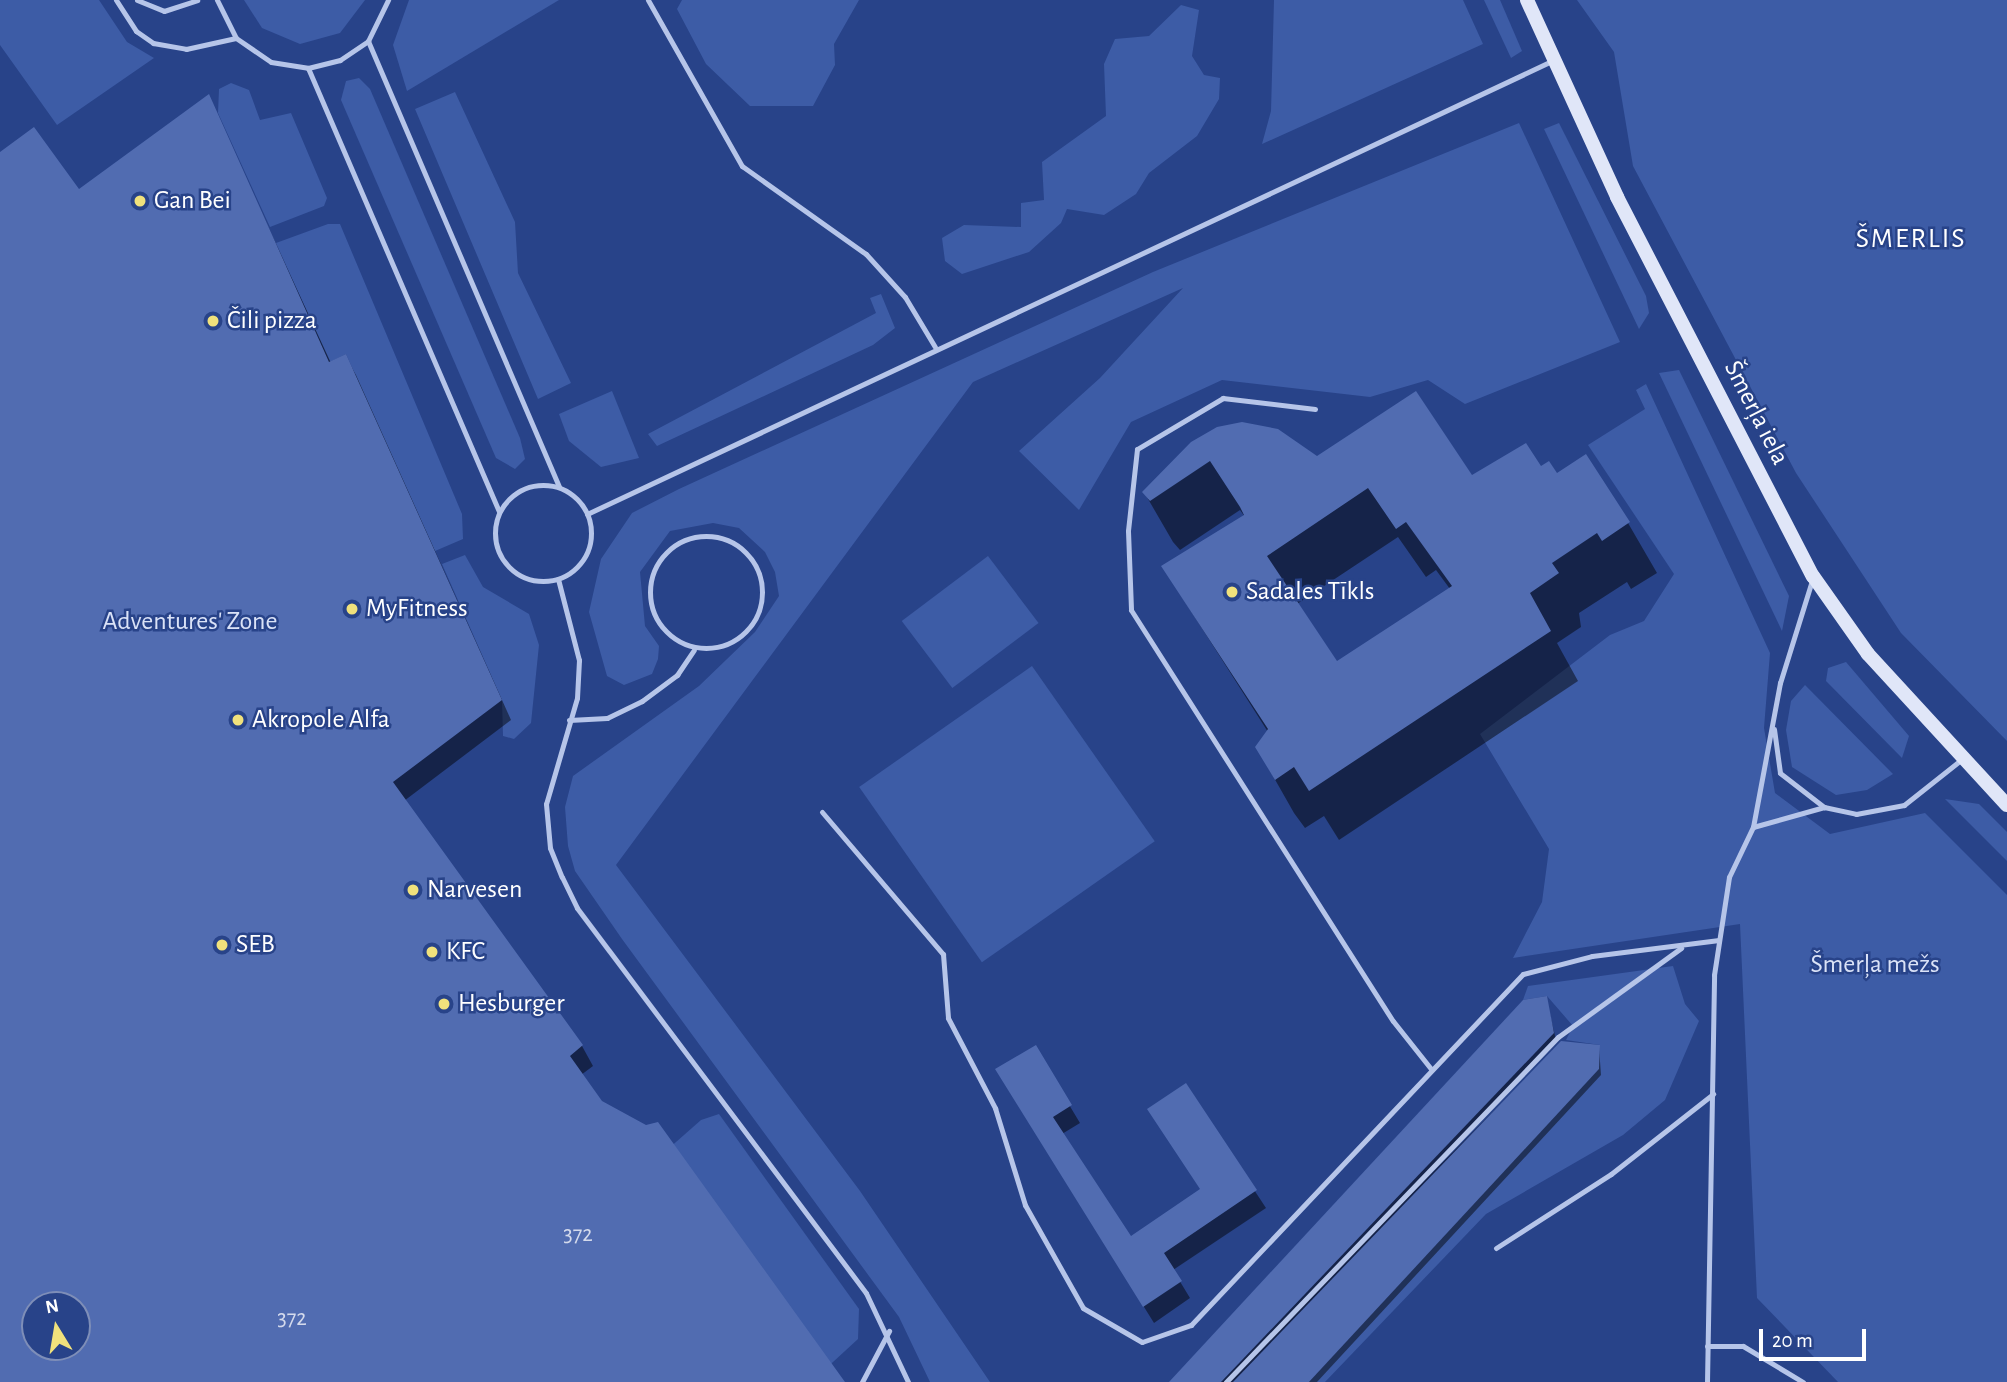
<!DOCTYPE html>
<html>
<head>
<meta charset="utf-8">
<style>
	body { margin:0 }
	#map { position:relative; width:2007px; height:1382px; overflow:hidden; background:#284389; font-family:"Alegreya Sans",sans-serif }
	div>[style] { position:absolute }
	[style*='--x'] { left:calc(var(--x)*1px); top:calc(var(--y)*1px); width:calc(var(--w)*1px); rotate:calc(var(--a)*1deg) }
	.green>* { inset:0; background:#3d5ca6; transform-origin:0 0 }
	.shadow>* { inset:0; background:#0007 }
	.building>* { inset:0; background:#516cb1 }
	.lane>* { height:5px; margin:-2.5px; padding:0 2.5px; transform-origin:2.5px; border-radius:2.5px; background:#b6c5e9 }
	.lane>.ring { margin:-2.5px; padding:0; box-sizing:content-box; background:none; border:5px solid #b6c5e9; border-radius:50% }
	.secondary>* { height:14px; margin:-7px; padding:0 7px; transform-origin:7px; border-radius:7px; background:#e0e6f8 }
	.dots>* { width:19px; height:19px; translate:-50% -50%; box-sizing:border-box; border:4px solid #284389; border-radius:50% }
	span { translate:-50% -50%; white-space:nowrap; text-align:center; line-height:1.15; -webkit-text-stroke:5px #284389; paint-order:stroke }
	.number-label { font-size:23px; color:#d4daec }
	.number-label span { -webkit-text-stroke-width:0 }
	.poi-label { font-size:26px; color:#fff }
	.left { translate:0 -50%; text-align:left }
	.street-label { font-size:26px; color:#fff }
	.park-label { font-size:26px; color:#dae2f7 }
	.neighbourhood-label { font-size:28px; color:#fff; letter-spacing:2px }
	.north { position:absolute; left:21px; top:1291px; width:70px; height:70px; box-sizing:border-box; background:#284389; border:2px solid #7e8eb8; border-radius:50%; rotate:349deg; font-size:19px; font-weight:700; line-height:28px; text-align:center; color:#fff }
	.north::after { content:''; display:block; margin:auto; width:24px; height:32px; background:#f0e17c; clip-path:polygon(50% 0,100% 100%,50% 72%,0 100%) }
	.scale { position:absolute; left:1759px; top:1329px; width:107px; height:32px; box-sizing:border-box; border:4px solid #fff; border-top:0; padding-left:9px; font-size:21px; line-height:24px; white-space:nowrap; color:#fff; -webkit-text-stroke:5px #284389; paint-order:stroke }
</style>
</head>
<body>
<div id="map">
	<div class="green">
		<div style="clip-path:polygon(0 0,99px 0,127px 42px,154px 58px,57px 125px,0 45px)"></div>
		<div style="clip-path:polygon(244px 0,365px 0,340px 33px,300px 44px,262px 28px)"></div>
		<div style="clip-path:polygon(409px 0,559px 0,407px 91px,393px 45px)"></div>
		<div style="clip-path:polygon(682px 0,859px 0,834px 44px,835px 65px,813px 106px,750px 106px,706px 64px,677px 9px)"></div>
		<div style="clip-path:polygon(1274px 0,1463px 0,1483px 44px,1262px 144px,1271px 111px)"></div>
		<div style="clip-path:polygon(1484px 0,1500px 0,1522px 51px,1511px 58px)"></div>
		<div style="clip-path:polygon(1577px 0,2007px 0,2007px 741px,1901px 633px,1796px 473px,1633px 166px,1614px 52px)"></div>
		<div style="clip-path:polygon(1181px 5px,1199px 10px,1192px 56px,1204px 75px,1220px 78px,1219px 99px,1197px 136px,1149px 173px,1136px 194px,1104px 215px,1067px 209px,1061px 223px,1029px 252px,962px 274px,945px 261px,942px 238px,964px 225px,1021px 227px,1021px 203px,1044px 200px,1042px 162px,1106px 116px,1104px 64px,1115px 39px,1149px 36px)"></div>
		<div style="clip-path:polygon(359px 78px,370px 89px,520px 438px,525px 459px,515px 469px,496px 458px,341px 100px,346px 81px)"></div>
		<div style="clip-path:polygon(231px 83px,249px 90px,260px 120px,291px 113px,327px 198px,324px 206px,270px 227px,218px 113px,219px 89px)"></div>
		<div style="clip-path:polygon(455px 92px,515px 222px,518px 273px,571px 383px,538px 399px,415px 109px)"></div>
		<div style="clip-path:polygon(1519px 123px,1620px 342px,1465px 404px,1428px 380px,1370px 397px,1222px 380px,1131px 422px,1079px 510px,1019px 451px,1100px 378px,1183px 288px,973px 382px,616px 865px,860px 1191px,990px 1382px,930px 1382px,899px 1317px,622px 939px,575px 871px,568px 846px,565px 807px,573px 776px,699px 686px,755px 632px,779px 596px,775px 572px,765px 552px,739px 528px,713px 523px,670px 531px,640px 572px,645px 626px,659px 646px,658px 659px,652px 674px,624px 685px,607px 676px,589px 612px,601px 559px,632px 513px,679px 489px,1153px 272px)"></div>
		<div style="clip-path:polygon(1559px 123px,1646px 296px,1649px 313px,1639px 329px,1544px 129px)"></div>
		<div style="clip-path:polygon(328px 224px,340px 224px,462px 514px,463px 539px,435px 551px,346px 354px,330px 362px,276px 243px)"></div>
		<div style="clip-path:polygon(881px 294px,895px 328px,873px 345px,657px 446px,648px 434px,876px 313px,870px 298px)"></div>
		<div style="clip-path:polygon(1679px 370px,1789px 596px,1782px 631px,1659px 373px)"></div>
		<div style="clip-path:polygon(1646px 384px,1770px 653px,1764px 728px,1775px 793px,1830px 834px,1925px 813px,2007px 895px,2007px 1382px,1838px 1382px,1757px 1298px,1740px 924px,1513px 958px,1542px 902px,1549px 849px,1480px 734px,1610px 635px,1644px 621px,1674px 574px,1588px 445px,1645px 409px,1636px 390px)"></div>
		<div style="clip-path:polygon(612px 391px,639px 458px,601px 467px,569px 441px,559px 414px)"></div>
		<div style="clip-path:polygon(465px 555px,483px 587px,529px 614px,539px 645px,531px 723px,514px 739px,503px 736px,502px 700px,442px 564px)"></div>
		<div style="left:988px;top:556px;width:84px;height:108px;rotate:53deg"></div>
		<div style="clip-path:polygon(1846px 662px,1909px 736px,1902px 758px,1826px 681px,1828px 668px)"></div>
		<div style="left:1032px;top:666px;width:214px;height:211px;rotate:55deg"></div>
		<div style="clip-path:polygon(1805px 685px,1893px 774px,1867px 790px,1836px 795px,1792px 767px,1786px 730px,1791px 701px)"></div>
		<div style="clip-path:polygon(1945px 799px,1979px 804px,2007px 832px,2007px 861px)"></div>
		<div style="clip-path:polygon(1673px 966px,1685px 1004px,1699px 1021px,1665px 1100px,1623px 1135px,1486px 1214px,1325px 1382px,1309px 1382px,1599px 1069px,1600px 1045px,1566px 1040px,1573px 1026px,1547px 996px,1523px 1000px,1528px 986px)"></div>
		<div style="clip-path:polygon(719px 1114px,859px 1309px,858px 1339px,820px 1374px,659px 1157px,701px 1120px)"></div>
	</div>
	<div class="shadow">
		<div style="clip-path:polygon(evenodd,208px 97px,331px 363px,345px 356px,356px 375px,511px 720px,404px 801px,582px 1046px,593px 1066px,581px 1075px,601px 1103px,841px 1382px,0 1382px,0 154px,79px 192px,208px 97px,35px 1305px,77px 1305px,77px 1347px,35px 1347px,35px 1305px)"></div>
		<div style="clip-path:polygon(evenodd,1192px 443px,1471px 477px,1541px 468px,1628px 523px,1657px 573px,1631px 589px,1627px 582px,1579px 613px,1581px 627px,1557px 643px,1578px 681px,1339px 840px,1324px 816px,1305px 828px,1294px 813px,1257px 748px,1268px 732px,1163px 567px,1245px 517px,1240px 510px,1180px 550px,1173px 542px,1144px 492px,1192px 443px,1398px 537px,1426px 577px,1436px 570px,1450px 589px,1337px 664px,1297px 604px,1398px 537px)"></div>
		<div style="clip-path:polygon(1546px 998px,1556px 1040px,1331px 1274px,1562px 1043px,1599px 1047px,1601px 1075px,1317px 1382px,1170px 1382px)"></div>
		<div style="clip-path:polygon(1035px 1048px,1080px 1123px,1062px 1134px,1130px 1238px,1202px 1190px,1185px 1085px,1266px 1208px,1173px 1270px,1190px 1298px,1154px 1323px,1007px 1087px)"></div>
	</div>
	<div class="building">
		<div style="clip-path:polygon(evenodd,209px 94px,329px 362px,346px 354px,502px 700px,393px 782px,583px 1045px,570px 1056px,602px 1101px,646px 1125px,658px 1122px,845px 1382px,0 1382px,0 152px,34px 127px,79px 189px,209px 94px,35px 1305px,77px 1305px,77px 1347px,35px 1347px,35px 1305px)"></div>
		<div style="clip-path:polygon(evenodd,1416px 391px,1472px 475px,1526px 443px,1541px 466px,1549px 461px,1557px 473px,1586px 454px,1630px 522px,1602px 541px,1597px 533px,1552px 563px,1559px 573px,1530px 593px,1551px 631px,1309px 791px,1294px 767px,1275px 780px,1255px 747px,1268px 729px,1161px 566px,1244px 515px,1240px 507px,1210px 461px,1150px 501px,1142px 492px,1191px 442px,1217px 427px,1242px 422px,1278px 429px,1317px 456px,1416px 391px,1368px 488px,1396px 529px,1406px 522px,1452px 586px,1337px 661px,1267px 556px,1368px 488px)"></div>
		<div style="clip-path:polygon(1547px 996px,1554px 1033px,1221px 1382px,1169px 1382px,1523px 1000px)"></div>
		<div style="clip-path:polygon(1561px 1041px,1600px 1045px,1599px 1069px,1309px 1382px,1233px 1382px)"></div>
		<div style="clip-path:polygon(1036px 1045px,1072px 1105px,1053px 1117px,1131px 1236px,1200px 1189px,1147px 1109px,1186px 1083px,1257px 1190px,1164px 1253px,1182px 1281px,1143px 1307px,995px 1069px)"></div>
	</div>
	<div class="lane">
		<div style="--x:116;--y:0;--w:37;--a:57"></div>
		<div style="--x:136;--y:31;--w:21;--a:35"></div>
		<div style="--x:153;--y:43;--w:34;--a:10"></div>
		<div style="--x:186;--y:49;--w:51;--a:-12.4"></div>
		<div style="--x:137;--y:0;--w:29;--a:22"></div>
		<div style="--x:164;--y:11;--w:35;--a:-18"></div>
		<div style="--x:217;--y:0;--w:42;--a:63.4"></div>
		<div style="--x:236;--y:38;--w:42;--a:34.4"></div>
		<div style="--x:271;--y:62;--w:37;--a:9"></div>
		<div style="--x:308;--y:68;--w:33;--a:-14"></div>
		<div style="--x:340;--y:60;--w:34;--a:-34"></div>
		<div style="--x:368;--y:41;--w:46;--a:-64"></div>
		<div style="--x:648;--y:0;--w:191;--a:60.5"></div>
		<div style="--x:742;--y:166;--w:152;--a:35.4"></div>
		<div style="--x:866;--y:254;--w:58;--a:47.8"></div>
		<div style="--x:905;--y:297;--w:58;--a:59"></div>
		<div style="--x:368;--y:41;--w:485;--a:66.8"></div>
		<div style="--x:308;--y:68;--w:483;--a:66.7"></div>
		<div style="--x:1315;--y:409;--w:93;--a:-173.2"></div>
		<div style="--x:1223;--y:398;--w:100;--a:149.3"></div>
		<div style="--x:1137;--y:449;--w:82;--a:96.3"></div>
		<div style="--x:1128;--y:531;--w:79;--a:87.8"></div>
		<div style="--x:1131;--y:610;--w:487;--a:57.5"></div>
		<div style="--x:1393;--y:1021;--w:61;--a:51.6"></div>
		<div class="ring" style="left:495px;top:485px;width:91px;height:91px"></div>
		<div style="--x:587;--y:514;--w:1068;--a:-25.15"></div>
		<div class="ring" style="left:650px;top:536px;width:107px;height:107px"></div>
		<div style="--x:558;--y:579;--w:84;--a:75.5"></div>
		<div style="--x:579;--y:660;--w:38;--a:93"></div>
		<div style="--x:577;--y:698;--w:110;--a:106.3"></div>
		<div style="--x:546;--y:804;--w:44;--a:84.8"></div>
		<div style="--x:550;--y:848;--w:31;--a:68"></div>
		<div style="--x:562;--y:877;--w:34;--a:64"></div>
		<div style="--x:577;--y:908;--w:481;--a:53.1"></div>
		<div style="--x:866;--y:1293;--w:98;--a:64.7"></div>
		<div style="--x:569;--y:720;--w:38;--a:-3"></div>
		<div style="--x:607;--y:718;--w:39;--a:-26"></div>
		<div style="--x:642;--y:701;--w:44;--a:-36.6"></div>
		<div style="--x:677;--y:675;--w:30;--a:-56"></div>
		<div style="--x:1774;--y:729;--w:44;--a:82.2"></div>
		<div style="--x:1780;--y:773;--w:56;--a:37.7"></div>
		<div style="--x:1824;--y:807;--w:33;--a:12"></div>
		<div style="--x:1856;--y:814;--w:49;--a:-10.6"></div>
		<div style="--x:1904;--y:805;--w:74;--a:-38.4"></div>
		<div style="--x:822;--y:812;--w:187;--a:49.6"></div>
		<div style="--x:943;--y:954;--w:64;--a:85.5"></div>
		<div style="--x:948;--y:1018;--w:102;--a:62.4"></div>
		<div style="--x:995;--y:1108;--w:102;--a:72.8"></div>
		<div style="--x:1025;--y:1205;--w:118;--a:60.6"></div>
		<div style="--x:1083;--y:1308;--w:68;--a:30"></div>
		<div style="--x:1142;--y:1342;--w:52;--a:-19.1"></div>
		<div style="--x:1191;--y:1325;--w:483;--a:-46.6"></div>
		<div style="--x:1523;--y:974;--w:71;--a:-14.6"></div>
		<div style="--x:1592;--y:956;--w:128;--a:-7.2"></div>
		<div style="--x:1753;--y:827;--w:74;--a:-15.7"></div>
		<div style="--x:1496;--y:1248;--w:137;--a:-32.8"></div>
		<div style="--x:1611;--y:1174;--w:130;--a:-38.1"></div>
		<div style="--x:1707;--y:1346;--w:36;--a:0"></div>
		<div style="--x:1743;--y:1346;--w:70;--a:31"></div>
		<div style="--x:862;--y:1382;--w:58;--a:-62.1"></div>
		<div style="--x:1226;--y:1382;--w:479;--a:-46.1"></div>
		<div style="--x:1558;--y:1037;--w:152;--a:-35.9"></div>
		<div style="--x:1707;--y:1382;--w:407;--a:-89"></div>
		<div style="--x:1714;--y:975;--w:99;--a:-81.3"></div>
		<div style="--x:1729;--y:877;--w:55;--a:-64.4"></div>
		<div style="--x:1753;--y:827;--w:147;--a:-79.4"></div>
		<div style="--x:1780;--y:683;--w:108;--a:-72.7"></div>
	</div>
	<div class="secondary">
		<div style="--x:1527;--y:0;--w:217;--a:65.4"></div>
		<div style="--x:1617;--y:197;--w:427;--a:62.7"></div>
		<div style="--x:1813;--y:576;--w:95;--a:54.8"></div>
		<div style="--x:1868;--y:654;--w:205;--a:47.4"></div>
	</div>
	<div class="dots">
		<div style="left:140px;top:201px;background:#f0e17c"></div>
		<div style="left:213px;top:321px;background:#f0e17c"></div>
		<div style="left:1232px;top:592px;background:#f0e17c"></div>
		<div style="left:352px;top:609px;background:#f0e17c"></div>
		<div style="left:238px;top:720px;background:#f0e17c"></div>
		<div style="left:413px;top:890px;background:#f0e17c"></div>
		<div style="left:222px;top:945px;background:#f0e17c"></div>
		<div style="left:432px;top:952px;background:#f0e17c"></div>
		<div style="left:444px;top:1004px;background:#f0e17c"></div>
	</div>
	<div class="number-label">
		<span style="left:578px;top:1235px">372</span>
		<span style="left:292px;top:1319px">372</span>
	</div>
	<div class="poi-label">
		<span class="left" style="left:154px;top:201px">Gan Bei</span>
		<span class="left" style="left:227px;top:321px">Čili pizza</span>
		<span class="left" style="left:1246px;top:592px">Sadales Tīkls</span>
		<span class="left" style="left:366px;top:609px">MyFitness</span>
		<span class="left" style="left:252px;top:720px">Akropole Alfa</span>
		<span class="left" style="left:427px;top:890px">Narvesen</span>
		<span class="left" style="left:236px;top:945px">SEB</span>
		<span class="left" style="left:446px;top:952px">KFC</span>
		<span class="left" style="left:458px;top:1004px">Hesburger</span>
	</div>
	<div class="street-label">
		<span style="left:1756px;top:413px;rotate:63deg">Šmerļa iela</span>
	</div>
	<div class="park-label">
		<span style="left:190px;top:622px">Adventures' Zone</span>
		<span style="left:1875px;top:965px">Šmerļa mežs</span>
	</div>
	<div class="neighbourhood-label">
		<span style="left:1911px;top:239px">ŠMERLIS</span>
	</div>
	<div class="north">N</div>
	<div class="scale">20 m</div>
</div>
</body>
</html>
